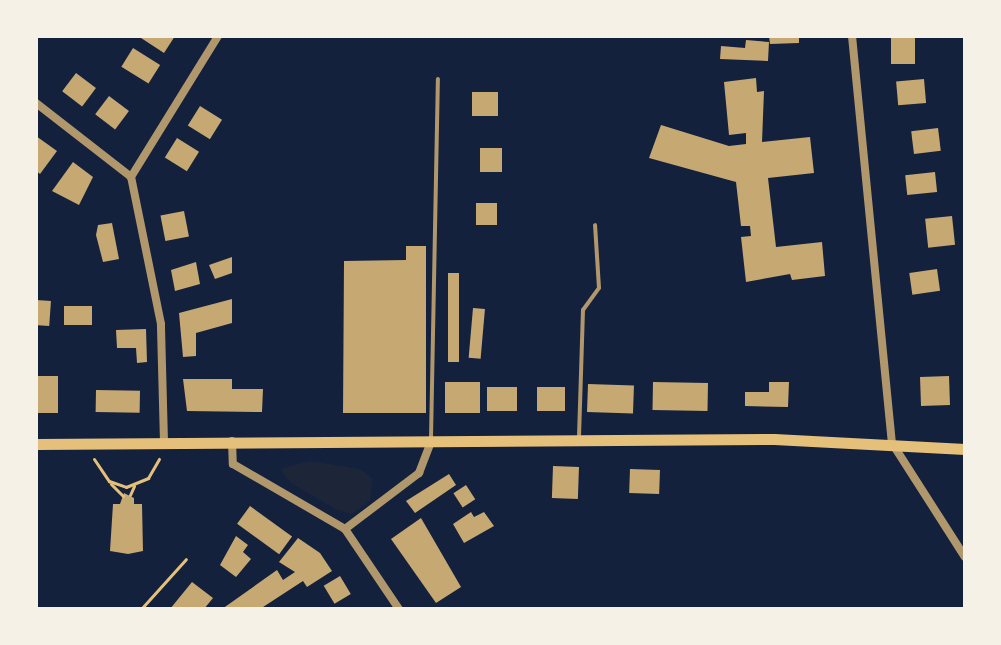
<!DOCTYPE html>
<html>
<head>
<meta charset="utf-8">
<style>
	body { margin:0 }
	#map { position:relative; width:1001px; height:645px; overflow:hidden; background:#14213d; font-family:"Open Sans",sans-serif }
	div>[style] { position:absolute }
	[style*='--x'] { left:calc(var(--x)*1px); top:calc(var(--y)*1px); width:calc(var(--w)*1px); rotate:calc(var(--a)*1deg) }
	.green>* { inset:0; background:#1d2539 }
	.building>* { inset:0; background:#c6a872; transform-origin:0 0 }
	.path>* { height:3px; margin:-1.5px; padding:0 1.5px; transform-origin:1.5px; border-radius:1.5px; background:#e5c07b }
	.service>* { height:4px; margin:-2px; padding:0 2px; transform-origin:2px; border-radius:2px; background:#b1986c }
	.minor>* { height:8px; margin:-4px; padding:0 4px; transform-origin:4px; border-radius:4px; background:#b1986c }
	.secondary>* { height:11px; margin:-5.5px; padding:0 5.5px; transform-origin:5.5px; border-radius:5.5px; background:#e5c07b }
	span { translate:-50% -50%; white-space:nowrap; text-align:center; line-height:1.15; -webkit-text-stroke:6px #f6f1e7; paint-order:stroke }
	.frame { position:absolute; inset:0; border:38px solid #f6f1e7; pointer-events:none }
</style>
</head>
<body>
<div id="map">
	<div class="green">
		<div style="clip-path:polygon(309px 461px,360px 469px,372px 478px,370px 501px,352px 514px,335px 509px,291px 483px,280px 469px)"></div>
	</div>
	<div class="building">
		<div style="clip-path:polygon(138px 36px,175px 36px,164px 53px)"></div>
		<div style="clip-path:polygon(769px 36px,799px 36px,799px 43px,770px 44px)"></div>
		<div style="left:891px;top:36px;width:24px;height:28px"></div>
		<div style="clip-path:polygon(746px 40px,769px 42px,768px 61px,720px 59px,721px 46px,745px 48px)"></div>
		<div style="left:133px;top:48px;width:32px;height:22px;rotate:32deg"></div>
		<div style="left:76px;top:73px;width:25px;height:23px;rotate:37deg"></div>
		<div style="clip-path:polygon(756px 78px,757px 92px,764px 91px,762px 142px,810px 137px,814px 173px,768px 178px,776px 247px,822px 242px,825px 276px,792px 280px,790px 274px,746px 282px,741px 237px,751px 236px,750px 226px,741px 226px,736px 182px,649px 158px,661px 125px,729px 146px,746px 144px,746px 133px,729px 135px,724px 82px)"></div>
		<div style="left:924px;top:79px;width:24px;height:28px;rotate:85deg"></div>
		<div style="left:472px;top:92px;width:26px;height:24px"></div>
		<div style="left:109px;top:96px;width:25px;height:23px;rotate:37deg"></div>
		<div style="left:200px;top:106px;width:26px;height:23px;rotate:32deg"></div>
		<div style="left:938px;top:128px;width:23px;height:27px;rotate:83deg"></div>
		<div style="clip-path:polygon(36px 136px,57px 151px,40px 174px,36px 171px)"></div>
		<div style="left:177px;top:138px;width:26px;height:23px;rotate:32deg"></div>
		<div style="left:480px;top:148px;width:22px;height:24px"></div>
		<div style="clip-path:polygon(73px 162px,93px 177px,79px 205px,52px 191px)"></div>
		<div style="left:935px;top:172px;width:20px;height:30px;rotate:84deg"></div>
		<div style="left:476px;top:203px;width:21px;height:22px"></div>
		<div style="left:184px;top:211px;width:26px;height:24px;rotate:79deg"></div>
		<div style="left:952px;top:216px;width:29px;height:27px;rotate:84deg"></div>
		<div style="clip-path:polygon(112px 223px,119px 259px,103px 262px,96px 235px,98px 225px)"></div>
		<div style="clip-path:polygon(406px 246px,426px 246px,426px 413px,343px 413px,344px 261px,406px 260px)"></div>
		<div style="clip-path:polygon(232px 257px,232px 273px,215px 279px,209px 265px)"></div>
		<div style="clip-path:polygon(196px 262px,200px 284px,175px 291px,171px 270px)"></div>
		<div style="left:937px;top:269px;width:22px;height:28px;rotate:82deg"></div>
		<div style="left:448px;top:273px;width:11px;height:89px"></div>
		<div style="clip-path:polygon(232px 299px,232px 323px,196px 333px,196px 356px,183px 357px,179px 313px)"></div>
		<div style="left:36px;top:300px;width:15px;height:25px;rotate:4deg"></div>
		<div style="left:64px;top:306px;width:28px;height:19px"></div>
		<div style="left:473px;top:308px;width:12px;height:50px;rotate:5deg"></div>
		<div style="clip-path:polygon(146px 329px,147px 362px,137px 363px,136px 348px,117px 348px,116px 330px)"></div>
		<div style="left:36px;top:376px;width:22px;height:37px"></div>
		<div style="left:949px;top:376px;width:29px;height:29px;rotate:88deg"></div>
		<div style="clip-path:polygon(183px 379px,232px 379px,232px 389px,263px 389px,262px 412px,187px 411px)"></div>
		<div style="left:445px;top:382px;width:35px;height:31px"></div>
		<div style="left:653px;top:382px;width:55px;height:28px;rotate:1deg"></div>
		<div style="clip-path:polygon(769px 382px,789px 382px,788px 407px,745px 406px,745px 392px,769px 392px)"></div>
		<div style="left:588px;top:384px;width:46px;height:28px;rotate:2deg"></div>
		<div style="left:487px;top:387px;width:30px;height:24px"></div>
		<div style="left:537px;top:387px;width:28px;height:24px"></div>
		<div style="left:96px;top:390px;width:44px;height:22px;rotate:1deg"></div>
		<div style="left:553px;top:466px;width:26px;height:32px;rotate:2deg"></div>
		<div style="left:630px;top:469px;width:30px;height:24px;rotate:2deg"></div>
		<div style="clip-path:polygon(449px 474px,456px 485px,415px 513px,406px 501px)"></div>
		<div style="left:466px;top:485px;width:17px;height:15px;rotate:57deg"></div>
		<div style="clip-path:polygon(124px 493px,134px 498px,134px 504px,142px 504px,143px 551px,128px 554px,110px 551px,113px 504px,120px 504px)"></div>
		<div style="left:250px;top:506px;width:52px;height:22px;rotate:36deg"></div>
		<div style="clip-path:polygon(471px 512px,474px 517px,484px 512px,494px 526px,464px 543px,453px 524px)"></div>
		<div style="clip-path:polygon(421px 518px,461px 587px,436px 603px,391px 539px)"></div>
		<div style="clip-path:polygon(236px 536px,248px 545px,243px 552px,251px 559px,236px 577px,220px 565px)"></div>
		<div style="clip-path:polygon(298px 538px,320px 553px,332px 571px,307px 587px,303px 581px,260px 609px,222px 609px,277px 570px,283px 580px,295px 572px,279px 562px)"></div>
		<div style="left:340px;top:576px;width:21px;height:19px;rotate:59deg"></div>
		<div style="clip-path:polygon(192px 582px,213px 598px,204px 609px,170px 609px)"></div>
	</div>
	<div class="path">
		<div style="--x:94;--y:459;--w:27;--a:56"></div>
		<div style="--x:109;--y:481;--w:18;--a:19"></div>
		<div style="--x:126;--y:487;--w:24;--a:-22"></div>
		<div style="--x:148;--y:478;--w:22;--a:-60"></div>
		<div style="--x:111;--y:484;--w:17;--a:45"></div>
		<div style="--x:130;--y:495;--w:10;--a:-66"></div>
		<div style="--x:141;--y:609;--w:67;--a:-48"></div>
	</div>
	<div class="service">
		<div style="--x:579;--y:437;--w:127;--a:-88.2"></div>
		<div style="--x:583;--y:310;--w:27;--a:-54"></div>
		<div style="--x:599;--y:288;--w:63;--a:-93.6"></div>
		<div style="--x:431;--y:438;--w:359;--a:-88.9"></div>
	</div>
	<div class="minor">
		<div style="--x:852;--y:36;--w:409;--a:84.4"></div>
		<div style="--x:892;--y:443;--w:135;--a:57.4"></div>
		<div style="--x:36;--y:103;--w:120;--a:37.9"></div>
		<div style="--x:232;--y:441;--w:23;--a:88"></div>
		<div style="--x:233;--y:464;--w:129;--a:30.1"></div>
		<div style="--x:345;--y:529;--w:97;--a:56"></div>
		<div style="--x:164;--y:442;--w:118;--a:-91.5"></div>
		<div style="--x:161;--y:324;--w:150;--a:-101.5"></div>
		<div style="--x:131;--y:177;--w:166;--a:-58.3"></div>
		<div style="--x:345;--y:529;--w:93;--a:-37.1"></div>
		<div style="--x:419;--y:473;--w:34;--a:-69"></div>
	</div>
	<div class="secondary">
		<div style="--x:36;--y:444;--w:738;--a:-0.39"></div>
		<div style="--x:774;--y:439;--w:191;--a:3"></div>
	</div>
	<div class="frame"></div>
</div>
</body>
</html>
